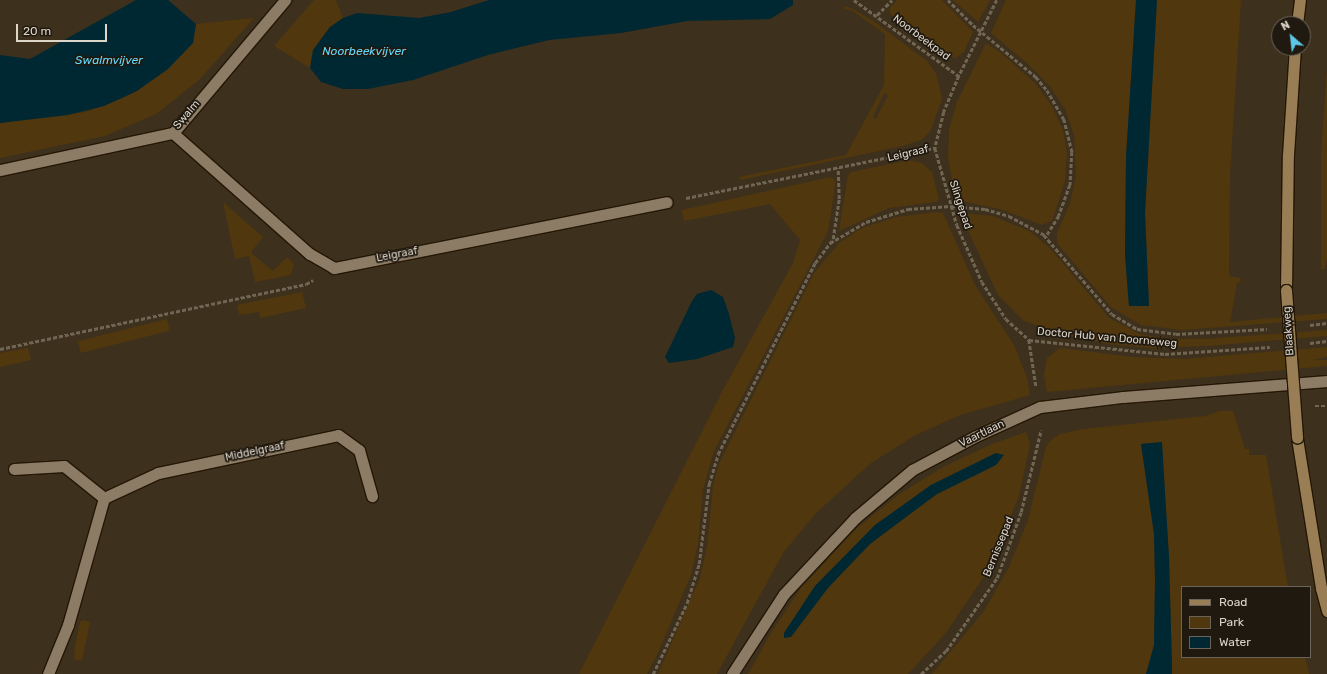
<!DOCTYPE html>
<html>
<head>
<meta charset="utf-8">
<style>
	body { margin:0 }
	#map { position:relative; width:1327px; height:674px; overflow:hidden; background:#3d301c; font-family:Rubik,sans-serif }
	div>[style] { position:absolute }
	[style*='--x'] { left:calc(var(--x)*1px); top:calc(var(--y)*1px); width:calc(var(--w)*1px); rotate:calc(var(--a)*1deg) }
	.green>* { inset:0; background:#51370e; transform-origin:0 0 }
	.water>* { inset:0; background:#002832 }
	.path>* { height:2.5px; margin-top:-1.25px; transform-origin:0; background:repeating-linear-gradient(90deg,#716554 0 4px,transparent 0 6px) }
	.roads { filter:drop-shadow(1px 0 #241705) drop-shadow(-1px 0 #241705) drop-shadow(0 1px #241705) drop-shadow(0 -1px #241705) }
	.minor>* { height:11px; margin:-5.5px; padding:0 5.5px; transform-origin:5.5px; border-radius:5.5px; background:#8c7c66 }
	.secondary>* { height:11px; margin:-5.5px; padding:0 5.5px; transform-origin:5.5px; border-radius:5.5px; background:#997e55 }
	.bridges { filter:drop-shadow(1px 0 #241705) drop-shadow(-1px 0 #241705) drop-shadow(0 1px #241705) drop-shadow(0 -1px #241705) }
	.secondary-bridge>* { height:11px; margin:-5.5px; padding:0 5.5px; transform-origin:5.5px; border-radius:5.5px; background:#997e55 }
	span { translate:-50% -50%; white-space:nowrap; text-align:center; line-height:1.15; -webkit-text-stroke:3.5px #1f1910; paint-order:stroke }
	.street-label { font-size:11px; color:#ded5c9 }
	.water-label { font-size:12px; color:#62dbfd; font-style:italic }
	.legend { position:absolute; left:1181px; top:586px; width:130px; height:72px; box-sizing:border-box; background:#1f1910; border:1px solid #6b645a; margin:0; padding:5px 7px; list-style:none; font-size:12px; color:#ded5c9 }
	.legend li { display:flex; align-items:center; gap:8px; height:20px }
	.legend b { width:20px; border:1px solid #6b645a }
	.north { position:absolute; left:1271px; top:16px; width:40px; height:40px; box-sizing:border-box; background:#1f1910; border:1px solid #6b645a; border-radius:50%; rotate:332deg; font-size:11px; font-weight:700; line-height:16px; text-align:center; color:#ded5c9 }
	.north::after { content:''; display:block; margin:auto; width:14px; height:18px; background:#5ac8e6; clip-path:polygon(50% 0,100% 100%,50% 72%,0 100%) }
	.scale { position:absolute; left:16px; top:24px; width:91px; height:18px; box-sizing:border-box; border:2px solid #ded5c9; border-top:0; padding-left:5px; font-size:12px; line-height:14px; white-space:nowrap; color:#ded5c9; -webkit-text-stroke:3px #1f1910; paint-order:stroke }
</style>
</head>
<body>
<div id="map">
	<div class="green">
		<div style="clip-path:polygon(314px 0,336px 0,343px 18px,330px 27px,313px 50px,310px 68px,274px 46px)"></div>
		<div style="clip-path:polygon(897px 0,942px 0,973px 32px,964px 52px,956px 58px,947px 56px,890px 14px,890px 8px)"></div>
		<div style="clip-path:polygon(953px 0,990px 0,978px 22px)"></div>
		<div style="clip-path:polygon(1006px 0,1136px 0,1126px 157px,1125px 255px,1129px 306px,1149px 306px,1145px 213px,1157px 0,1241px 0,1230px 175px,1229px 276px,1240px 278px,1241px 282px,1237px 283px,1230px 322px,1327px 313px,1327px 319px,1182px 330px,1141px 325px,1111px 307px,1057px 243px,1057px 233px,1070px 203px,1076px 176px,1074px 135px,1065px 109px,1049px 85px,1029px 65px,991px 33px)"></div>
		<div style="clip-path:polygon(evenodd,844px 6px,853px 9px,876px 23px,927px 61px,936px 73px,942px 99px,930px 132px,921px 140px,903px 146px,740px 180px,739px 177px,846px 155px,884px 85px,885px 34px,851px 10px,844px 9px,844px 6px,884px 93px,888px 95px,876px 119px,873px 117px,884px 93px)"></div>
		<div style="clip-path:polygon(254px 18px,199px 80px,156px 114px,105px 136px,0 158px,0 123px,86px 112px,121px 99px,137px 91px,193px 43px,196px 24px)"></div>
		<div style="clip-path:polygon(986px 43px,1001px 53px,1036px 84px,1052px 106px,1063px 130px,1067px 153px,1065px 181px,1052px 221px,1042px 225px,1000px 209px,956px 200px,948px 158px,949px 129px,957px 102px)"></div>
		<div style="clip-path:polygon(1327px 67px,1327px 258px,1325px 269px,1321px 269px,1321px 152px)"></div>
		<div style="clip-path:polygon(909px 160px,922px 163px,932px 172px,939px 199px,936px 202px,889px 208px,839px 231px,848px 175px,851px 172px)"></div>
		<div style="clip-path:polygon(830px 177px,835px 180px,834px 194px,828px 231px,714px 451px,703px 489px,698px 544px,691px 575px,658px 653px,647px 674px,579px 674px,723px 390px,793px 263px,800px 240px,770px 204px,684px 221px,682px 210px)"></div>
		<div style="clip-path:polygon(223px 202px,263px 237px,252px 251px,252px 254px,273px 271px,287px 257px,294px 264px,291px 275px,255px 282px,249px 256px,235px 259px)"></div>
		<div style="clip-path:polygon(937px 212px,943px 213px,975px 285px,1015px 347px,1027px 378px,1030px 395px,960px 415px,914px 436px,871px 463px,815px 514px,783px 553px,717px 674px,658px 674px,700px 578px,707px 546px,713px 486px,719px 464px,814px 273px,839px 243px,862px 228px,896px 217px)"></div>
		<div style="clip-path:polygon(960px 213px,993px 216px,1029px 231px,1049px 247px,1109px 318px,1140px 334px,1168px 339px,1204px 339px,1327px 330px,1327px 336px,1208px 346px,1151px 348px,1108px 344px,1054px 333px,1023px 320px,998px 295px)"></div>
		<div style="clip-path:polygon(302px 292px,306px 308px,260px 318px,259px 312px,239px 315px,237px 305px)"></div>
		<div style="left:167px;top:319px;width:12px;height:92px;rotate:76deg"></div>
		<div style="clip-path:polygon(1327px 347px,1327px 357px,1313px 360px,1327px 360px,1327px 366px,1047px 392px,1044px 375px,1047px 358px,1060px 348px,1132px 357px,1184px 359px)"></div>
		<div style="clip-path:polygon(28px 348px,31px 360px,0 367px,0 353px)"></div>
		<div style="clip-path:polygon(1219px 411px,1233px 411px,1245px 449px,1249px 449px,1249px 455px,1266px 455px,1288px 587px,1182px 587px,1182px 657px,1305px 657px,1309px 674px,1172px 674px,1169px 557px,1161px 442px,1141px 444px,1154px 534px,1155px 580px,1154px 645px,1146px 674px,932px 674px,984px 611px,1009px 567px,1028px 520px,1046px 447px,1050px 441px,1060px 434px,1083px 429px,1206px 416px)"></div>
		<div style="clip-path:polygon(evenodd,1026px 432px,1030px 444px,1019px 496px,989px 569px,945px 634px,908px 674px,748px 674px,771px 633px,801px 588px,856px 529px,898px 495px,943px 467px,992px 444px,1026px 432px,996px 453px,996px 465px,937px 494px,882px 533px,837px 577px,796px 630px,784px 633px,815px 586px,875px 525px,931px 485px,996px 453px)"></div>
		<div style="clip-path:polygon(83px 620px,90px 622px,82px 660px,76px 660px,74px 658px,75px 647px,80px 622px)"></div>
	</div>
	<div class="water">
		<div style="clip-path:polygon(136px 0,168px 0,196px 24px,193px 43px,168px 69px,137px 91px,104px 106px,68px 115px,0 123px,0 55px,30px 59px)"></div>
		<div style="clip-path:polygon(489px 0,793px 0,793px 5px,770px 19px,687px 21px,621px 33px,549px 40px,488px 55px,413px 80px,368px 89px,343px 89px,321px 82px,310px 68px,313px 50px,330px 27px,343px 18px,357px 13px,419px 18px,451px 12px)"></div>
		<div style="clip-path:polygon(1136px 0,1157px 0,1145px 213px,1149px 306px,1129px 306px,1125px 255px,1126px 157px)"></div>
		<div style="clip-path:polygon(711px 290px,723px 297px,729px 314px,735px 338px,733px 347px,697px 359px,669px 363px,665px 357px,692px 301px,697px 294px)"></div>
		<div style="clip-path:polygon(1162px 442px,1169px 557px,1172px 666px,1172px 674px,1146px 674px,1154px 645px,1155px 580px,1154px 534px,1141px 444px)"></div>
		<div style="clip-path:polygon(996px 453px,1004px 455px,996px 465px,937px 494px,870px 544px,827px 589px,791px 637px,784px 638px,784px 633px,815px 586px,875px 525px,931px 485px)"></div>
	</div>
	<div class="path">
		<div style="--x:854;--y:0;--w:130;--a:35.9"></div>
		<div style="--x:948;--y:0;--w:35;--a:45"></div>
		<div style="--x:973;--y:25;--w:82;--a:39.5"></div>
		<div style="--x:1036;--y:77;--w:17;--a:50"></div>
		<div style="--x:1047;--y:90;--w:34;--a:60"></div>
		<div style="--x:1064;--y:119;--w:34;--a:76"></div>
		<div style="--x:1072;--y:152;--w:33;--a:93"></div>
		<div style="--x:1070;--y:185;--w:33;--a:110"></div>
		<div style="--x:1059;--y:216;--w:25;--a:122"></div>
		<div style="--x:997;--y:0;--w:85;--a:116.6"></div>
		<div style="--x:959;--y:76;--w:39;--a:113"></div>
		<div style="--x:944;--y:112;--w:37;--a:104"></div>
		<div style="--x:935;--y:148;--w:80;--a:74.1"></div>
		<div style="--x:957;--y:225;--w:62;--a:66.3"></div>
		<div style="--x:982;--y:282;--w:44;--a:57"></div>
		<div style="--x:1006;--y:319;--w:31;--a:42"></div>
		<div style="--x:1029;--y:340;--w:47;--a:81.3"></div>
		<div style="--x:877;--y:15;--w:21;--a:-45"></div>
		<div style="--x:686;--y:198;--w:254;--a:-11.4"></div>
		<div style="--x:830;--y:243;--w:42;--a:-30.3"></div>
		<div style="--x:866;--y:222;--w:44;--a:-17.2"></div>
		<div style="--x:908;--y:209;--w:43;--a:-4"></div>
		<div style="--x:951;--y:206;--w:34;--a:5"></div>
		<div style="--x:985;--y:209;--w:25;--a:16"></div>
		<div style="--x:1009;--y:216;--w:40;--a:28"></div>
		<div style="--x:1044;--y:235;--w:104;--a:49.3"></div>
		<div style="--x:1112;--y:314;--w:29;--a:31"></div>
		<div style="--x:1137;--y:329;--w:39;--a:7"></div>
		<div style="--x:1176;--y:334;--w:91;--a:-3.1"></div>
		<div style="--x:1310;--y:325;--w:17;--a:-7"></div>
		<div style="--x:1029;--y:340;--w:137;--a:5.9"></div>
		<div style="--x:1165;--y:354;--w:105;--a:-3.8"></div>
		<div style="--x:1310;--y:343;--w:17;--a:-7"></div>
		<div style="--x:0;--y:349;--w:313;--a:-12"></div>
		<div style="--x:306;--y:284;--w:8;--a:-30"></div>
		<div style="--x:1315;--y:406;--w:12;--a:0"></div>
		<div style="--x:653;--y:674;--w:79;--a:-64.4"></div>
		<div style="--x:687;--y:603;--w:41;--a:-72.9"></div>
		<div style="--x:699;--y:564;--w:81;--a:-82.9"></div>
		<div style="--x:709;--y:484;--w:31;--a:-73"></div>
		<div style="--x:718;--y:454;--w:214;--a:-63.1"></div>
		<div style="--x:815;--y:263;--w:30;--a:-53"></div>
		<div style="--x:833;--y:239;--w:40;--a:-81.5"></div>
		<div style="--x:839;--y:199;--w:31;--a:-92"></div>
		<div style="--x:921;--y:674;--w:34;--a:-43"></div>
		<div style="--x:946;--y:651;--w:89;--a:-55.1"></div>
		<div style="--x:997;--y:578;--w:70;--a:-70"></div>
		<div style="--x:1021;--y:512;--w:84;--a:-76.3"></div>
	</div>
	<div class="roads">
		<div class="minor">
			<div style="--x:173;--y:133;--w:183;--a:41.5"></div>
			<div style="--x:310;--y:254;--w:28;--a:30"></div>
			<div style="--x:334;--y:268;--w:339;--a:-11.2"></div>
			<div style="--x:0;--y:170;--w:177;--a:-12.1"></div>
			<div style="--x:173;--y:133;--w:174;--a:-49.9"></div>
			<div style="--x:14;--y:469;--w:50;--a:-3.4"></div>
			<div style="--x:64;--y:466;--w:51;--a:38.7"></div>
			<div style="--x:48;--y:674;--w:53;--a:-67.8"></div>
			<div style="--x:68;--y:625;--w:132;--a:-74.2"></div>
			<div style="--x:104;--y:498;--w:60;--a:-24.8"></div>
			<div style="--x:158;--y:473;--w:184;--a:-11.9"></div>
			<div style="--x:338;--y:435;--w:26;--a:36"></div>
			<div style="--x:359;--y:450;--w:48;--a:74.2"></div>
			<div style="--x:732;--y:674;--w:95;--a:-57"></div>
			<div style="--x:784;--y:594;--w:104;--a:-46.9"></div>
			<div style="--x:855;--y:518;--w:75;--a:-40.1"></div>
			<div style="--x:912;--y:470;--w:72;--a:-28"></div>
			<div style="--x:976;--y:436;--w:70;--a:-24.4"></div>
			<div style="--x:1040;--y:407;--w:84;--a:-6.9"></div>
			<div style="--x:1123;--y:397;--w:205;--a:-4.5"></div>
		</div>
		<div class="secondary">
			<div style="--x:1297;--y:24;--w:24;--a:-83"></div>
			<div style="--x:1286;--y:290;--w:135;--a:-89.2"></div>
			<div style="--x:1288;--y:155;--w:107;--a:-86.3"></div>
			<div style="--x:1297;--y:438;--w:152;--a:80.9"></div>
			<div style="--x:1321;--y:588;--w:24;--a:75"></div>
		</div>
	</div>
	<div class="bridges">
		<div class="secondary-bridge">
			<div style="--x:1286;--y:290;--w:148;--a:85.7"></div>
		</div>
	</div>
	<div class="street-label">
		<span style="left:921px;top:38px;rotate:37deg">Noorbeekpad</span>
		<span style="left:187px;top:115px;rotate:-50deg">Swalm</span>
		<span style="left:908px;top:154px;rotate:-13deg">Leigraaf</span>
		<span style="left:960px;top:205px;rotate:72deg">Slingepad</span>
		<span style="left:397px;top:255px;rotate:-11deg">Leigraaf</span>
		<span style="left:1289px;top:331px;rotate:-94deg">Blaakweg</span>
		<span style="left:1107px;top:338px;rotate:5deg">Doctor Hub van Doorneweg</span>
		<span style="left:982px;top:434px;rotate:-26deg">Vaartlaan</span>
		<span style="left:255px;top:452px;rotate:-12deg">Middelgraaf</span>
		<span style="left:999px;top:547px;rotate:-68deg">Bernissepad</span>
	</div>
	<div class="water-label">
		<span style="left:364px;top:52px">Noorbeekvijver</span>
		<span style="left:109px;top:61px">Swalmvijver</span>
	</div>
	<ul class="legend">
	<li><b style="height:5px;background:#997e55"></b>Road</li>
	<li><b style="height:11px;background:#51370e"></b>Park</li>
	<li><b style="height:11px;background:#002832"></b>Water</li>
	</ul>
	<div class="north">N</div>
	<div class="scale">20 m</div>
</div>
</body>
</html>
